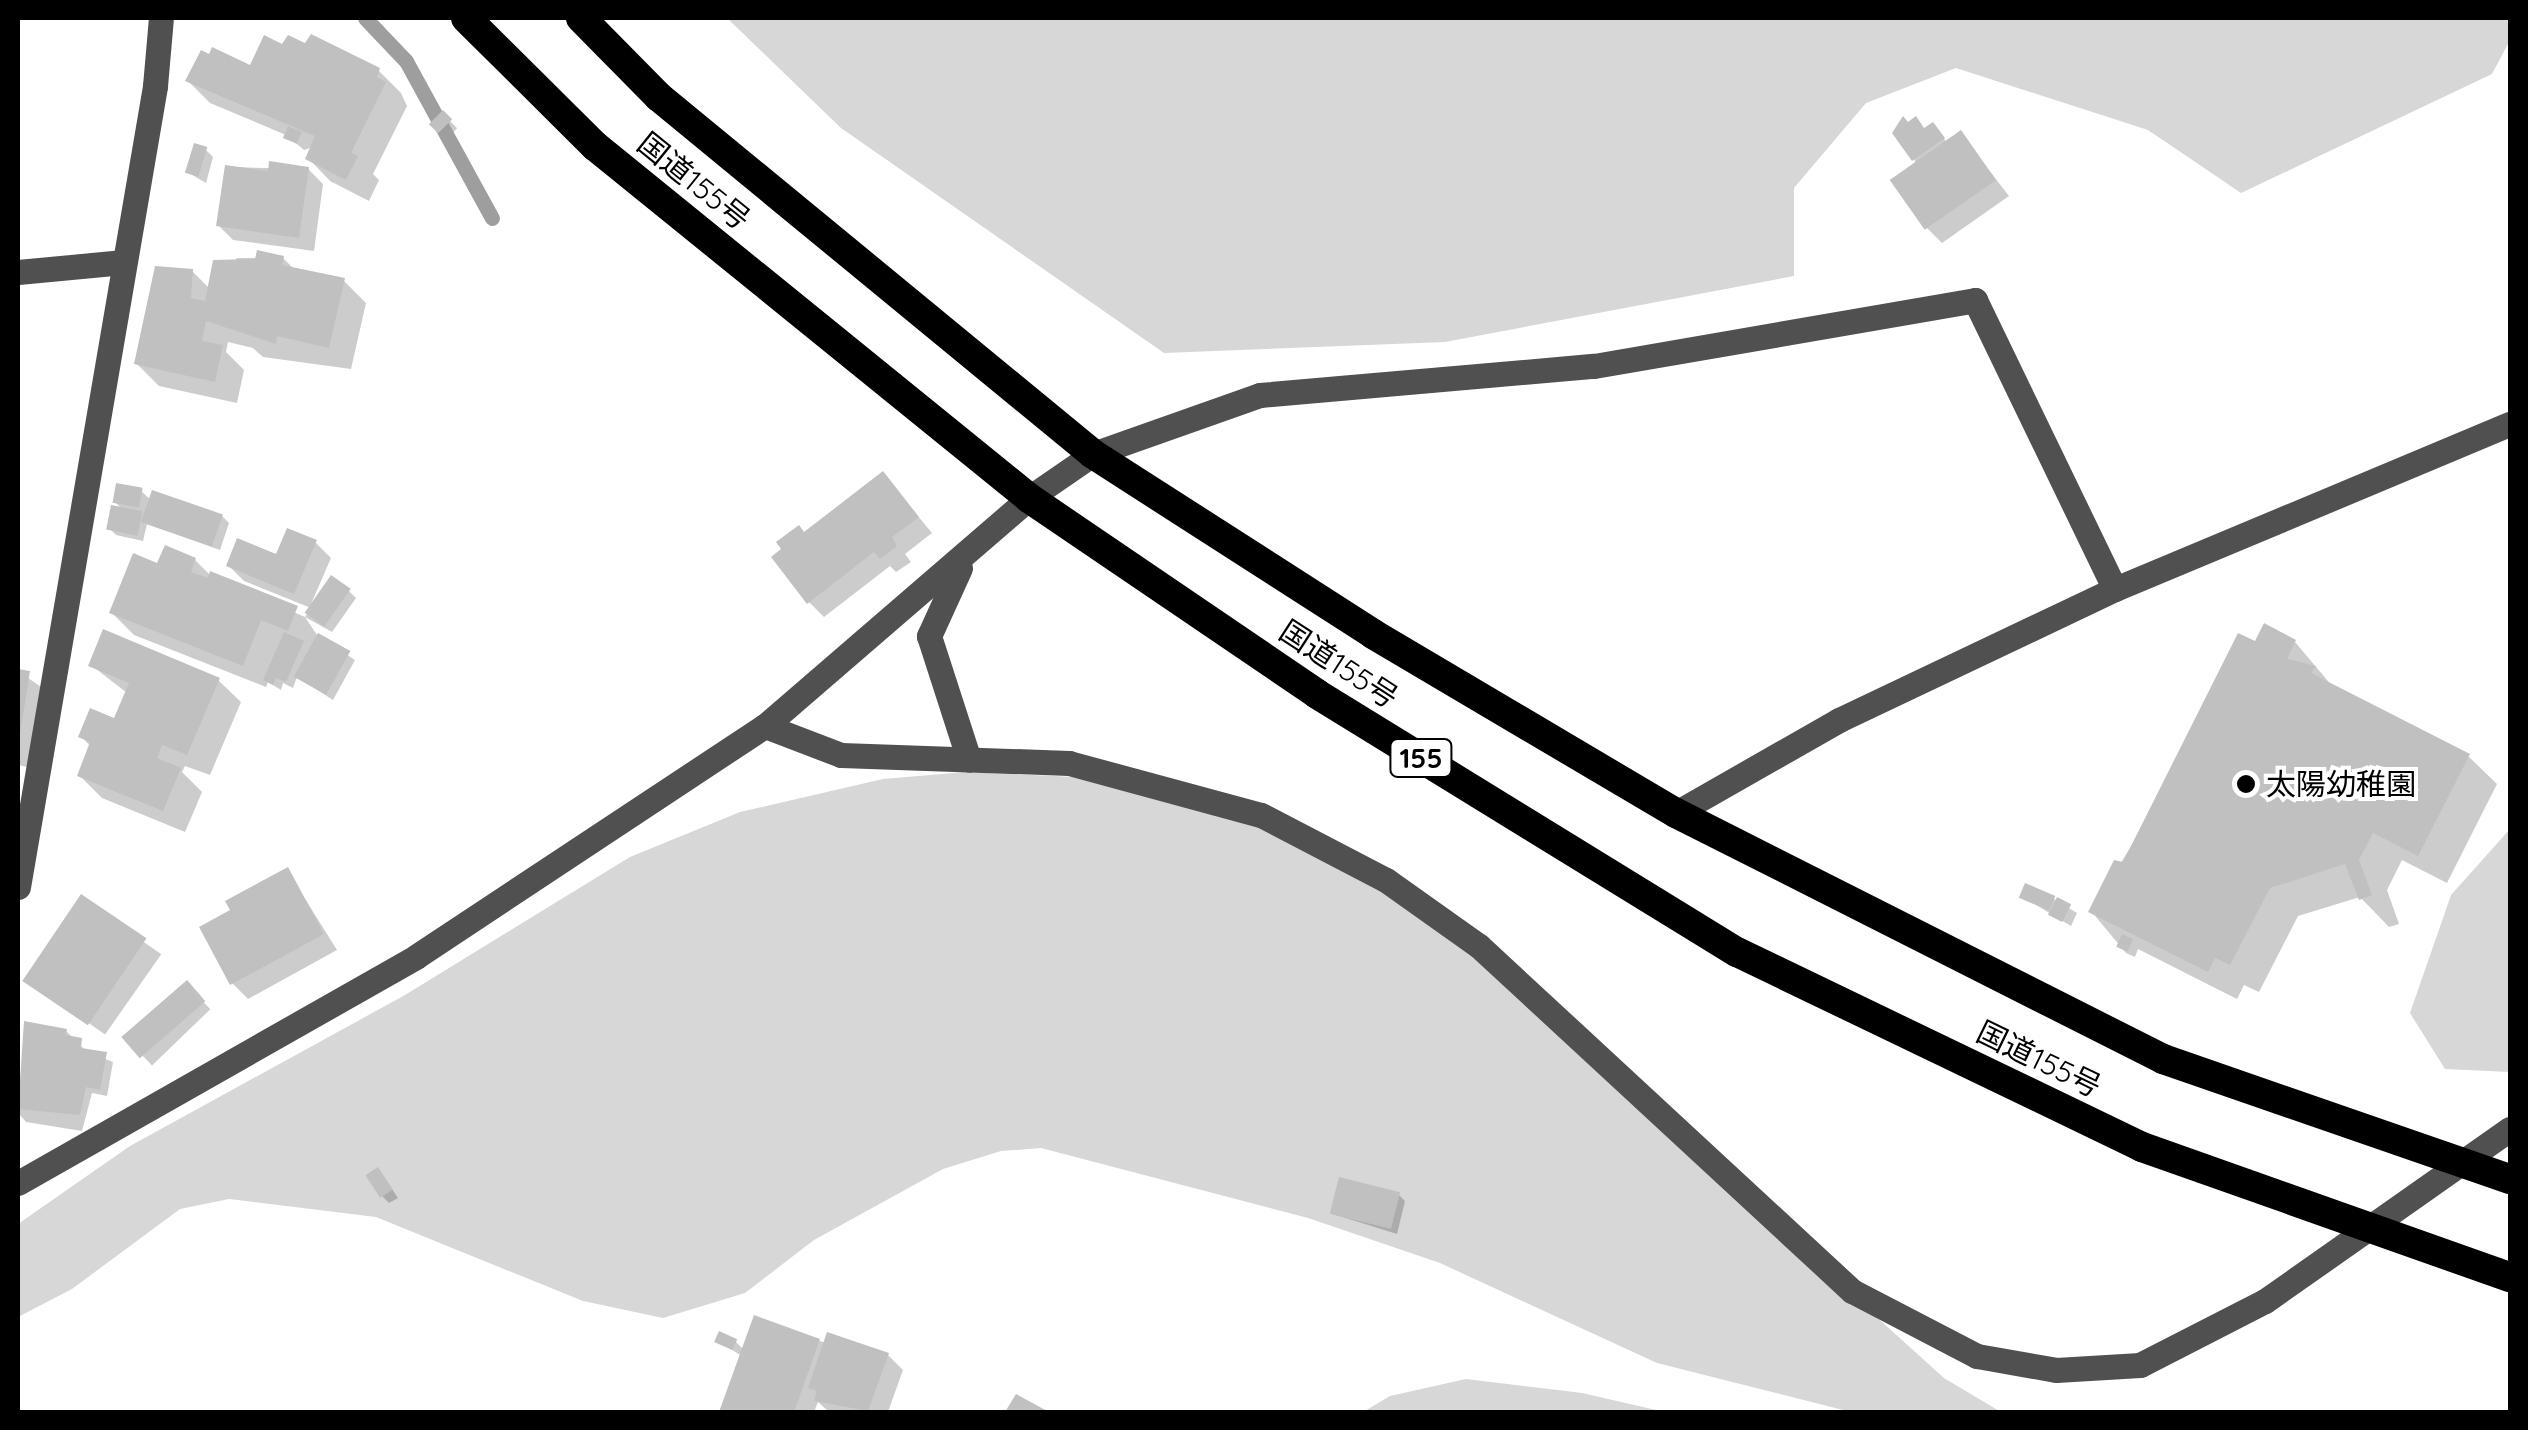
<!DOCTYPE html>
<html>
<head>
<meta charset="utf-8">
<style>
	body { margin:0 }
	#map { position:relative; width:2528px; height:1430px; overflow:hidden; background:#fff; font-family:Quicksand,"Noto Sans JP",sans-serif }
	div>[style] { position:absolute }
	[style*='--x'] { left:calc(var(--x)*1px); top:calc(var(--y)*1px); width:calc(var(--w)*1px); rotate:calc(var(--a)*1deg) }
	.green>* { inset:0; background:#d7d7d7 }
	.shadow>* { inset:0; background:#0003; transform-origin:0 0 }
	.stream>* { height:15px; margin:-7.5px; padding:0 7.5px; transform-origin:7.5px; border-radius:7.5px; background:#9e9e9e }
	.building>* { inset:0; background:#c0c0c0; transform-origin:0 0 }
	.minor>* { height:25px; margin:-12.5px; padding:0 12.5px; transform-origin:12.5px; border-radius:12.5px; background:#505050 }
	.highway>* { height:30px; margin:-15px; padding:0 15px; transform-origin:15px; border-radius:15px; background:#000 }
	.dots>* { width:28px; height:28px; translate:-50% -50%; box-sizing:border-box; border:5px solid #fff; border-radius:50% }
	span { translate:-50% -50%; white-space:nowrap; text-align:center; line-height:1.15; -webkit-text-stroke:8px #fff; paint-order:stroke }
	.shield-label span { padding:2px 8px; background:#fff; border:2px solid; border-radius:8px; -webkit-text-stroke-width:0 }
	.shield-label { font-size:28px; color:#000; font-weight:700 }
	.street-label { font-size:30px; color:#000 }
	.poi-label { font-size:30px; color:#000 }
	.left { translate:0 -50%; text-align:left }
	.frame { position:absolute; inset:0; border:20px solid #000; pointer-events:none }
</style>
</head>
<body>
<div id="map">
	<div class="green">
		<div style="clip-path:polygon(727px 18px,2510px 18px,2510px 40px,2492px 74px,2241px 193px,2148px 130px,1956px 68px,1866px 103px,1794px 188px,1794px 276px,1445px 342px,1164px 353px,841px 128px)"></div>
		<div style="clip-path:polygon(965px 772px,1075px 777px,1186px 801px,1275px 832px,1347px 868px,1489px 967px,1944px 1378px,2001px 1412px,1851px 1412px,1657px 1363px,1440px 1263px,1308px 1218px,1041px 1148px,1001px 1151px,943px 1169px,814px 1240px,745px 1293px,663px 1318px,583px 1301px,376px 1217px,229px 1199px,180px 1209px,72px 1289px,18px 1317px,18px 1224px,130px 1146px,405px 995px,630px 857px,740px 812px,883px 779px)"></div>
		<div style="clip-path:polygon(2510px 829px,2510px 1072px,2445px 1069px,2410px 1013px,2451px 895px)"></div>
		<div style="clip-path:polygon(1466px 1379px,1582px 1393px,1665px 1412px,1363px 1412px,1390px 1396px)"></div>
	</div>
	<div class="shadow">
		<div style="clip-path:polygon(282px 47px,378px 70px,401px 93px,407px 106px,373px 174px,379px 180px,369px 201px,330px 181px,308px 158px,313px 147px,304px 150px,286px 135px,210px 103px,188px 81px,251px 68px)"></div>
		<div style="left:443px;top:114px;width:20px;height:15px;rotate:45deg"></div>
		<div style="clip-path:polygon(1908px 125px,1940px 132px,1947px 143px,1960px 133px,2009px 196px,1942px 243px,1927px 228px)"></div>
		<div style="clip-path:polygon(206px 150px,213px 157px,206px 183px,189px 173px)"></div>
		<div style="clip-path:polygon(227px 167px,308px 169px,323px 184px,314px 251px,233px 240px,218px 225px)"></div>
		<div style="clip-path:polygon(237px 258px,283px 258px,295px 270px,343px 280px,366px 303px,351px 369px,263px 357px,253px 348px,228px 342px,226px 352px,244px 370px,237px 403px,159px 386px,136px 363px,192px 271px,210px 289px)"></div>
		<div style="clip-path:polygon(883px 474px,932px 533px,905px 554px,911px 562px,896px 572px,890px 566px,824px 617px,809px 602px,805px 534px)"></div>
		<div style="clip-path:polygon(141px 491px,151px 500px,222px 516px,229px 523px,220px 550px,147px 524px,143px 541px,116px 535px,109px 528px,122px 509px,114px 501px)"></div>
		<div style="clip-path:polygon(316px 543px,331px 558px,311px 604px,349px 591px,356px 598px,332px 632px,305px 617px,317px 635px,355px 660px,333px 700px,297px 677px,293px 688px,283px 683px,281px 690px,268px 682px,266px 687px,134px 635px,112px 613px,159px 566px,195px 560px,211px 576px,305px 617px,311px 608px,244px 581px,229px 566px)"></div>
		<div style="clip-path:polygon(2295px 642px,2333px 687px,2468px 756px,2497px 784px,2447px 883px,2402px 860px,2387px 890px,2399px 924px,2389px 927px,2360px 897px,2298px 916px,2259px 992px,2244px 985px,2237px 999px,2138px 949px,2135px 957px,2126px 953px,2091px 911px,2256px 644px)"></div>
		<div style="clip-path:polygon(91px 665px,218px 680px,241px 702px,210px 775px,185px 766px,182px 772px,202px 792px,185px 832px,102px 798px,79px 775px,91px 747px,81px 736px,115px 721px,127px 693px)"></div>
		<div style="clip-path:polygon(18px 671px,44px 689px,31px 768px,18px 765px)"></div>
		<div style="clip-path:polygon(287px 870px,337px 950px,248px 999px,232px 983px,234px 910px)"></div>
		<div style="clip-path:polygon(2021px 896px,2054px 899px,2077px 913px,2071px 926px)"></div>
		<div style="left:81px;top:898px;width:98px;height:98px;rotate:35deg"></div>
		<div style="left:186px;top:984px;width:35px;height:81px;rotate:46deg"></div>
		<div style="clip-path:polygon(26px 1024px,66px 1031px,87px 1052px,113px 1062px,107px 1096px,92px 1093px,82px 1131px,26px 1122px,18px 1113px)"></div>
		<div style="clip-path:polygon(384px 1177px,398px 1198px,389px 1203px,382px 1196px)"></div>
		<div style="clip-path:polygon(1398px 1194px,1405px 1201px,1397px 1234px,1333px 1214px)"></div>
		<div style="clip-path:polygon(717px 1341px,735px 1341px,744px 1350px,819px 1341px,888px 1355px,903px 1370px,888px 1412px,829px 1412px,818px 1402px,814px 1412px,722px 1412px,742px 1356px)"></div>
	</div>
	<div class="stream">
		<div style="--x:365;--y:18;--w:59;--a:46.4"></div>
		<div style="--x:406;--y:61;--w:179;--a:61.3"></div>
	</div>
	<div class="building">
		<div style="clip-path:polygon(311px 34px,380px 68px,377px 77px,386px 82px,351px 153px,358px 156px,346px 180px,305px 159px,315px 136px,185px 81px,201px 50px,209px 54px,212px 47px,250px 65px,264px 35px,282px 44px,288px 35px,305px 43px)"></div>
		<div style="left:443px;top:110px;width:13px;height:20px;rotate:45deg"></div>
		<div style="clip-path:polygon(1903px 116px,1908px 122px,1916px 116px,1924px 128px,1933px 122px,1945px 138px,1912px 161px,1892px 133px)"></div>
		<div style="left:288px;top:126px;width:15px;height:13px;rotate:23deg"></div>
		<div style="left:1961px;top:130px;width:61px;height:87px;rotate:55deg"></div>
		<div style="left:194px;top:143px;width:14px;height:31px;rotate:17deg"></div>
		<div style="clip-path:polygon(269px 161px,309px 167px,299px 238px,216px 226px,225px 165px,268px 171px)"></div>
		<div style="clip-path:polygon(257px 250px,284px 256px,282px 265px,345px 278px,329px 348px,277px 336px,276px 344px,206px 321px,202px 341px,223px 345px,215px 382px,134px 364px,155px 266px,193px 269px,191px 298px,205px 301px,213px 260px,255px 259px)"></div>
		<div style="clip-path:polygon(883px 471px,919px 517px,892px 537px,897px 546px,880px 559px,874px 552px,807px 604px,771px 557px,781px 549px,776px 542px,799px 525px,804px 532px)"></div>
		<div style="left:116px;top:483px;width:27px;height:20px;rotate:10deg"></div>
		<div style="left:152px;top:490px;width:75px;height:34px;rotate:19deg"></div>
		<div style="left:111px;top:505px;width:32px;height:25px;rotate:11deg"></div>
		<div style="clip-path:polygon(287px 528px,317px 540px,294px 594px,226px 566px,237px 538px,276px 554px)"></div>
		<div style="clip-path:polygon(165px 545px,196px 558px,191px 572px,208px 578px,210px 571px,298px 606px,288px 631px,261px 620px,243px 666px,109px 613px,133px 553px,157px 563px)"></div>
		<div style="left:331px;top:575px;width:24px;height:46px;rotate:35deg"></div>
		<div style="clip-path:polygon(2264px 623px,2296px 640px,2287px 659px,2316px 666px,2311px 673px,2470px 754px,2418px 856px,2373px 833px,2359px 860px,2372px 895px,2359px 900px,2345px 864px,2270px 888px,2230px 965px,2215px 958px,2208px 972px,2088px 912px,2114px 860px,2123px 862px,2238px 633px,2255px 641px)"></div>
		<div style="clip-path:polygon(103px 629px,220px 678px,187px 755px,162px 745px,157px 758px,181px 768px,163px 811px,77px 776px,90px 742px,78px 737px,90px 708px,114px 718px,129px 683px,88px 666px)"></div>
		<div style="clip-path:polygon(284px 632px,304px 641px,286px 682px,276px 678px,273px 685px,263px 680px)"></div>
		<div style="left:318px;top:633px;width:37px;height:50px;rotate:29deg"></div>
		<div style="clip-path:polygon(18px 669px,30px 671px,20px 734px,18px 734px)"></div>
		<div style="clip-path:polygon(288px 867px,324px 934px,230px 985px,199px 927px,230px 910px,225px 901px)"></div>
		<div style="left:2025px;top:883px;width:33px;height:16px;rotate:23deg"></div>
		<div style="left:81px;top:894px;width:79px;height:105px;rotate:34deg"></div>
		<div style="left:2057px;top:897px;width:16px;height:20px;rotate:27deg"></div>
		<div style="left:2122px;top:934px;width:12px;height:14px;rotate:24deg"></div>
		<div style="left:187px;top:980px;width:28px;height:87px;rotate:49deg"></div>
		<div style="clip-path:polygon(24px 1021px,67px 1029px,66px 1035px,82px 1038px,81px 1048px,107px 1052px,100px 1090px,86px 1087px,80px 1115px,18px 1109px)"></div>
		<div style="left:378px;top:1167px;width:27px;height:15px;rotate:57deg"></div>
		<div style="left:1339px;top:1177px;width:63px;height:38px;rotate:14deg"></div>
		<div style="clip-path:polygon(754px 1315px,820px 1339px,794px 1412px,719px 1412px)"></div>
		<div style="left:719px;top:1331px;width:20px;height:12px;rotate:24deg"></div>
		<div style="clip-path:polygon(827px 1332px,889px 1353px,868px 1411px,814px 1401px,817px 1391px,808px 1388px)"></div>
		<div style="clip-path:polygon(1016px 1394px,1049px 1412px,1005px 1412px)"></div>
	</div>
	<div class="minor">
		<div style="--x:18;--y:272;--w:106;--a:-5.4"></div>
		<div style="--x:960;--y:568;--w:75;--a:114.5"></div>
		<div style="--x:929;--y:636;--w:130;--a:72.1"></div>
		<div style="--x:765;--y:726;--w:81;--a:20.9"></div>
		<div style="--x:841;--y:755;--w:228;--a:2"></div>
		<div style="--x:1069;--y:763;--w:199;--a:15.2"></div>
		<div style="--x:1261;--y:815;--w:141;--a:27.5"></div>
		<div style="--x:1386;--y:880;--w:114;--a:35.4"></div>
		<div style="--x:1479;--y:946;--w:508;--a:42.77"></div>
		<div style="--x:1852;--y:1291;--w:141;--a:27.5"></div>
		<div style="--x:1977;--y:1356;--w:80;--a:10"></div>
		<div style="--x:2056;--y:1370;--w:84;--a:-3.4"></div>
		<div style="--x:2140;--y:1365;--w:140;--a:-27.1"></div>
		<div style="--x:2265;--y:1301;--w:299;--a:-35.1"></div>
		<div style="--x:1676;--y:813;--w:188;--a:-29.7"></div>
		<div style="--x:1839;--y:720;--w:306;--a:-25.4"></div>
		<div style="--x:2115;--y:589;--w:428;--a:-22.7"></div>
		<div style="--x:18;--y:887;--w:813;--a:-80.29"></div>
		<div style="--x:155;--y:86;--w:68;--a:-85"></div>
		<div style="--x:18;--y:1183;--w:459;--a:-29.6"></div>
		<div style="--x:417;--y:956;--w:417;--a:-33.5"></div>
		<div style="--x:765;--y:726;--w:349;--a:-40.8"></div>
		<div style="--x:1029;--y:498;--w:78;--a:-34.5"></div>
		<div style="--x:1093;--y:454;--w:177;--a:-19.5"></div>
		<div style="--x:1260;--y:395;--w:335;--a:-5"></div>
		<div style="--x:1594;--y:366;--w:387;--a:-9.8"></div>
		<div style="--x:1975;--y:300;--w:321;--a:64.2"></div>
	</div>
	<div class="highway">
		<div style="--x:466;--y:18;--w:182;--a:44.8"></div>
		<div style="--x:595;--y:146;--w:559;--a:39.04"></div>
		<div style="--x:1029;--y:498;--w:348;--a:34.2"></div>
		<div style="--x:1317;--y:694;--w:493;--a:31.6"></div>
		<div style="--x:1737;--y:952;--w:449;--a:25.7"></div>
		<div style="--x:2142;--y:1147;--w:390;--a:19.5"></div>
		<div style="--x:581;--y:18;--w:111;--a:45.4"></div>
		<div style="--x:659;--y:97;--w:562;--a:39.44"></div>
		<div style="--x:1093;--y:454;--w:333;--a:32.7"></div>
		<div style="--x:1373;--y:634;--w:352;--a:30.6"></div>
		<div style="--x:1676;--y:813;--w:546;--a:26.8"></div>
		<div style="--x:2163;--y:1059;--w:367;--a:19.1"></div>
	</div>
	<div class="dots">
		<div style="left:2246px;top:784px;background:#000"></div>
	</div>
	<div class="shield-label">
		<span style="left:1421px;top:758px">155</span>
	</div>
	<div class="street-label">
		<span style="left:694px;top:181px;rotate:39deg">国道155号</span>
		<span style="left:1339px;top:664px;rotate:33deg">国道155号</span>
		<span style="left:2039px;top:1059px;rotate:26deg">国道155号</span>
	</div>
	<div class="poi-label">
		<span class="left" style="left:2266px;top:784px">太陽幼稚園</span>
	</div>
	<div class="frame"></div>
</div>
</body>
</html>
